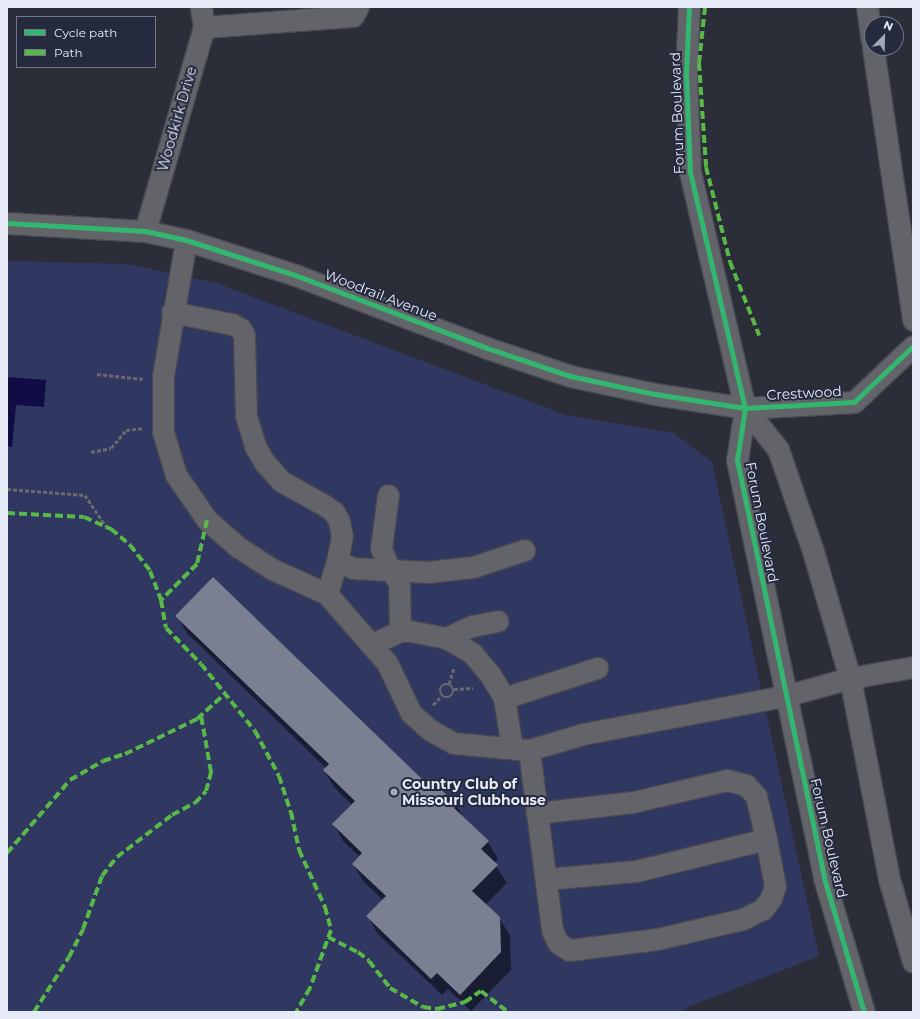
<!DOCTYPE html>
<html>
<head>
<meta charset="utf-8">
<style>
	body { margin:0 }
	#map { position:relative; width:920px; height:1019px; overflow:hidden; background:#2b2e38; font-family:Montserrat,sans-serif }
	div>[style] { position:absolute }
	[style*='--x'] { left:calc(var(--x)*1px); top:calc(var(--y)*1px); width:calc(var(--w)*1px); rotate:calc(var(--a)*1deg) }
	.green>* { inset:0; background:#303760 }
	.water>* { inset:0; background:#100c44 }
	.shadow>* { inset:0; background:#0007 }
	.building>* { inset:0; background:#7b7f92 }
	.path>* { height:2.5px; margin-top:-1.25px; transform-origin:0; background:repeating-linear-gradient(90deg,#686a6f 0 4px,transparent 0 6px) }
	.path>.ring { margin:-1.25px; padding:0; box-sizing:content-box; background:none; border:2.5px solid #686a6f; border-radius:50% }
	.roads { filter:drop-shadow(1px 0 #464952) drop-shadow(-1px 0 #464952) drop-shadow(0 1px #464952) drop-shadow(0 -1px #464952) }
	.minor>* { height:21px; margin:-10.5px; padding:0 10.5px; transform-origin:10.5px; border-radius:10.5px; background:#636469 }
	.quiet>* { height:4px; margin-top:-2px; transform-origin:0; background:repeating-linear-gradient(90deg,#58b947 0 8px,transparent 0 12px) }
	.cycleway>* { height:5px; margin:-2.5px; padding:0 2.5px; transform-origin:2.5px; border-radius:2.5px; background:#33b770 }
	.dots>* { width:11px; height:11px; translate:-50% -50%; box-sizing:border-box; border:2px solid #252a3e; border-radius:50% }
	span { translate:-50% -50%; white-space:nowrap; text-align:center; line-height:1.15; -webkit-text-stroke:4px #252a3e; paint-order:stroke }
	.street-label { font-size:14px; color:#e7ebf8 }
	.poi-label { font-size:14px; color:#e7ebf8; font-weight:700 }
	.left { translate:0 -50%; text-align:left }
	.frame { position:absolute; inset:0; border:8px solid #e7ebf8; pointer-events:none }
	.legend { position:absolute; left:16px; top:16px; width:140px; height:52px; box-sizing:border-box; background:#252a3e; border:1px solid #737788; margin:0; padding:5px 7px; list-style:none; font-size:12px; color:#e7ebf8 }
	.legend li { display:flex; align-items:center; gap:8px; height:20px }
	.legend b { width:20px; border:1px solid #737788 }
	.north { position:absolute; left:864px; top:16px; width:40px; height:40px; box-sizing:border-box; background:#252a3e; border:1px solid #737788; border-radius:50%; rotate:23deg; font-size:11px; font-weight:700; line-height:16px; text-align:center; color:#e7ebf8 }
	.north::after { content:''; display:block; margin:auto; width:14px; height:18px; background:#a5a9b5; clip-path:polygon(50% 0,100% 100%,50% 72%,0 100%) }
</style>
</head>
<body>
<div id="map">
	<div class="green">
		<div style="clip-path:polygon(7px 261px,127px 264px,216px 283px,566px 415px,674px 433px,712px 462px,819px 956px,688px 1007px,682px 1012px,7px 1012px)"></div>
	</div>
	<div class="water">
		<div style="clip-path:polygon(7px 377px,46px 380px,44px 407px,16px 405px,12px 447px,7px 446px)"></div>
	</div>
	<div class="shadow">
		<div style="clip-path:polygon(177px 616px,456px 805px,464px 819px,488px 842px,498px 859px,494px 863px,507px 883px,485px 905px,499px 918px,510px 935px,511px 970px,471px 1011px,448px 989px,442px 995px,377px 933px,368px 916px,383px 900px,363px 881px,353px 864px,360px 857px,343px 841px,334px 824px,352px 805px,334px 787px,324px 770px,326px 768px,187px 633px)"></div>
	</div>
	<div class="building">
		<div style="clip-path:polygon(213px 577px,425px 782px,429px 778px,457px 805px,454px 808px,489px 841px,481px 849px,498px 865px,472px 891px,500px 917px,501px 952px,460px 995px,437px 973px,431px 979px,366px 916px,386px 896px,352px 864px,362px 853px,332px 824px,355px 801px,323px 770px,329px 764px,175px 616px)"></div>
	</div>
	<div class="path">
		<div style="--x:97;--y:374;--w:46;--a:6.2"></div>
		<div style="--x:91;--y:452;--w:20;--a:-11"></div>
		<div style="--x:111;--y:448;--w:23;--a:-50"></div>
		<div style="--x:126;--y:430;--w:18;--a:-6"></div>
		<div style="--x:7;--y:489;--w:78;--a:4.4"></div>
		<div style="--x:85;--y:495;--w:40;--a:56"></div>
		<div class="ring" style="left:440px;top:684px;width:11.5px;height:11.5px"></div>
		<div style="--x:449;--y:684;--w:18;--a:-74"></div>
		<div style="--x:454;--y:689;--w:19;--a:-3"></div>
		<div style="--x:433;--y:705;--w:12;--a:-48"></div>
	</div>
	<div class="roads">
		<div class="minor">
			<div style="--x:689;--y:7;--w:67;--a:92.6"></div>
			<div style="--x:686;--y:74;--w:98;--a:87.7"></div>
			<div style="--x:690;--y:172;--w:242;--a:76.9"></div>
			<div style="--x:745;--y:408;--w:53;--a:98.7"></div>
			<div style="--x:737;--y:460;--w:427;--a:78.2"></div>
			<div style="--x:824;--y:878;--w:140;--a:73.4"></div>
			<div style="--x:867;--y:7;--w:35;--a:82"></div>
			<div style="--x:204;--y:27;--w:149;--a:-4.2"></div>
			<div style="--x:353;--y:16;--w:10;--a:-61"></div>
			<div style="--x:873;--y:48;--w:275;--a:81.6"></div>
			<div style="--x:7;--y:223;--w:138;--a:3.3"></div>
			<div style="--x:145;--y:231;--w:42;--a:12.4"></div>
			<div style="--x:186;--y:240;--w:114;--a:17.8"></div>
			<div style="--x:295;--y:275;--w:205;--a:20.8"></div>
			<div style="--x:487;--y:348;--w:88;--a:18.6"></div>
			<div style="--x:570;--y:376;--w:87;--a:12"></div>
			<div style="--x:655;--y:394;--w:91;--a:8.8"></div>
			<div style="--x:745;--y:408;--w:109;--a:-3.2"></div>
			<div style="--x:854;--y:402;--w:81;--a:-43.5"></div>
			<div style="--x:145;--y:231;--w:212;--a:-73.9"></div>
			<div style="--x:204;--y:27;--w:20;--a:-99"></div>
			<div style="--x:186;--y:240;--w:138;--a:99.6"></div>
			<div style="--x:163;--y:376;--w:56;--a:90"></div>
			<div style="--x:163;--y:432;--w:45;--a:73.2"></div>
			<div style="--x:176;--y:475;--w:55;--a:55.4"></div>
			<div style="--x:207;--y:520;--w:41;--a:41.1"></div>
			<div style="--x:238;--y:547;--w:40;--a:32.9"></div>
			<div style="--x:272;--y:569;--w:60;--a:24.4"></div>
			<div style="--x:327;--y:594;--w:91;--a:49"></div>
			<div style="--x:387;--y:663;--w:55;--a:64.4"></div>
			<div style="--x:411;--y:713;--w:25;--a:42"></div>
			<div style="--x:430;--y:730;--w:26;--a:29"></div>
			<div style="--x:453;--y:743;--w:76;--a:5.3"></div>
			<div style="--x:529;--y:750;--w:56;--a:-16.5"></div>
			<div style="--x:583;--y:734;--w:206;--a:-10.7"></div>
			<div style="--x:785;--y:696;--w:67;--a:-15.5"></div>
			<div style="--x:850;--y:678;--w:64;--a:-9.9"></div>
			<div style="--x:172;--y:312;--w:61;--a:11.3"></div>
			<div style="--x:232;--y:324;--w:10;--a:29"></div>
			<div style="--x:241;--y:329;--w:7;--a:63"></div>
			<div style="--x:244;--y:335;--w:81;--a:88.6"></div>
			<div style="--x:246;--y:416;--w:31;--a:73"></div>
			<div style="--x:255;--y:446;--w:20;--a:60"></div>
			<div style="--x:265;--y:463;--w:24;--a:48"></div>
			<div style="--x:281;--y:481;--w:49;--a:29.2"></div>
			<div style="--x:324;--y:505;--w:12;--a:35"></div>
			<div style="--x:334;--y:512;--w:10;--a:61"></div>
			<div style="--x:339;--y:521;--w:15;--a:79"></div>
			<div style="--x:342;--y:536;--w:25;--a:101"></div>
			<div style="--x:337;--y:561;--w:34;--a:107"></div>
			<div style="--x:745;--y:408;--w:53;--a:51.2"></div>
			<div style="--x:778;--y:449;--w:108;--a:71.1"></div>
			<div style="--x:813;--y:551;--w:132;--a:73.8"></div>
			<div style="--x:850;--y:678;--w:205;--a:79"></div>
			<div style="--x:889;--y:879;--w:86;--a:73.9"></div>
			<div style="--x:388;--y:495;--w:53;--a:97.5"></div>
			<div style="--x:381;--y:548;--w:22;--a:69"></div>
			<div style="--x:389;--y:569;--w:16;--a:52"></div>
			<div style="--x:399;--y:582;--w:49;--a:88.8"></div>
			<div style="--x:337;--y:561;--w:17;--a:24"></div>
			<div style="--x:353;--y:568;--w:74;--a:3.1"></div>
			<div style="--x:427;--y:572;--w:46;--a:-6.2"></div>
			<div style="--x:473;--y:567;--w:54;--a:-18.4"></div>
			<div style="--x:446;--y:638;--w:29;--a:-25"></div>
			<div style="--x:472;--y:626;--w:26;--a:-11"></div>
			<div style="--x:372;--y:644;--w:31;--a:-25"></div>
			<div style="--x:400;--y:631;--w:10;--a:0"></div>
			<div style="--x:410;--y:631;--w:37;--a:11"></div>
			<div style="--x:446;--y:638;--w:30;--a:30"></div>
			<div style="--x:472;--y:653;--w:30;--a:50"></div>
			<div style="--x:491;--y:676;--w:26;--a:59"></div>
			<div style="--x:504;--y:698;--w:51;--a:80.9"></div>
			<div style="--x:504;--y:698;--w:98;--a:-17.9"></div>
			<div style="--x:529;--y:750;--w:181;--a:82.7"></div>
			<div style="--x:552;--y:930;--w:14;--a:65"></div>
			<div style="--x:558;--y:943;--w:13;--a:32"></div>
			<div style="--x:569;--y:950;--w:89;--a:-7.1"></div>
			<div style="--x:657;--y:939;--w:88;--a:-13.1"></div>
			<div style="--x:743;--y:919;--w:22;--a:-27"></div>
			<div style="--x:763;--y:909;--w:14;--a:-54"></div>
			<div style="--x:771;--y:898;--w:13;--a:-72"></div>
			<div style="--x:775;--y:886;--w:48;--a:-100.8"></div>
			<div style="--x:766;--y:839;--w:44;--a:-103.1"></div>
			<div style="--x:756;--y:796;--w:15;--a:-132"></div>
			<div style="--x:746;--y:785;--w:20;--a:-165"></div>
			<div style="--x:727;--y:780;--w:97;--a:166.8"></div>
			<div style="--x:633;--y:802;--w:97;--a:173.5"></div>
			<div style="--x:546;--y:879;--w:90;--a:-5.1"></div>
			<div style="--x:636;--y:871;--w:134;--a:-13.8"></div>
		</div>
	</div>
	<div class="quiet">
		<div style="--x:705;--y:7;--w:56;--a:96.1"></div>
		<div style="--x:699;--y:63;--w:104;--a:86.1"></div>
		<div style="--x:706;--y:167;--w:98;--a:75.8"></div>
		<div style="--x:730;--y:262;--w:79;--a:68.3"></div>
		<div style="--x:7;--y:513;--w:77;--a:3"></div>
		<div style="--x:84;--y:517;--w:30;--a:24"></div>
		<div style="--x:111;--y:529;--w:25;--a:40"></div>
		<div style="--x:130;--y:545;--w:33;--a:52"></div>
		<div style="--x:150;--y:571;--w:31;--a:69"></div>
		<div style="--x:207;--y:520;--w:45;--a:102.8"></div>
		<div style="--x:197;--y:564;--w:51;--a:135"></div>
		<div style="--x:161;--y:600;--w:28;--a:80"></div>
		<div style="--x:166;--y:628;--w:50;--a:45.8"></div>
		<div style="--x:201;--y:664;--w:86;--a:51.1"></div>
		<div style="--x:255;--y:731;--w:51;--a:61.9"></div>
		<div style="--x:279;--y:776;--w:38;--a:72"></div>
		<div style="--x:291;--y:812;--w:39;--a:78"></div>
		<div style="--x:299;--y:850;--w:63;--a:65.5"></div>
		<div style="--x:325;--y:907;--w:24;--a:75"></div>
		<div style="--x:331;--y:930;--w:62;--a:109.9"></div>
		<div style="--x:310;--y:988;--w:28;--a:120"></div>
		<div style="--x:7;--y:853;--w:96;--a:-49.2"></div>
		<div style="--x:70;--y:780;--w:38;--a:-30"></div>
		<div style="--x:103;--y:761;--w:23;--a:-18"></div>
		<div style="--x:125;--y:754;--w:80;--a:-25.9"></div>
		<div style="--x:197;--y:719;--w:38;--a:-42"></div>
		<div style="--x:328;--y:937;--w:34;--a:27"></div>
		<div style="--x:358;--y:952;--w:14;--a:39"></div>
		<div style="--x:369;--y:961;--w:34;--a:52"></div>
		<div style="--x:390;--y:988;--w:38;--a:30"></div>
		<div style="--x:423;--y:1007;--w:14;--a:8"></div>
		<div style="--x:437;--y:1009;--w:29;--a:-14"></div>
		<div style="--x:465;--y:1002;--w:19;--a:-35"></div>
		<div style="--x:481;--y:991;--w:34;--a:38"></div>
		<div style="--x:34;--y:1012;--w:65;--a:-57.5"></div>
		<div style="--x:69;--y:957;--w:31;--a:-63"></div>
		<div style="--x:83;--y:929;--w:56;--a:-70.3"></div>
		<div style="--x:102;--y:876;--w:24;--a:-52"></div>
		<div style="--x:117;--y:857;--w:69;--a:-37.4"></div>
		<div style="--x:172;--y:815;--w:26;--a:-28"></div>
		<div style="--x:195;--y:803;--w:16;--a:-47"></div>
		<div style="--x:206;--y:791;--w:20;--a:-75"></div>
		<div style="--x:211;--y:772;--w:58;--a:-100"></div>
	</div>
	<div class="cycleway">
		<div style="--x:689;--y:7;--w:67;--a:92.6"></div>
		<div style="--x:686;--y:74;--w:98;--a:87.7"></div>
		<div style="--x:690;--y:172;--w:242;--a:76.9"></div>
		<div style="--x:745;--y:408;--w:53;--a:98.7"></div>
		<div style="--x:737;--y:460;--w:427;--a:78.2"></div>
		<div style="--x:824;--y:878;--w:140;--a:73.4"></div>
		<div style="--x:7;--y:223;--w:138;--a:3.3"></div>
		<div style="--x:145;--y:231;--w:42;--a:12.4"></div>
		<div style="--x:186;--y:240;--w:114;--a:17.8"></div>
		<div style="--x:295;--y:275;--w:205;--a:20.8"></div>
		<div style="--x:487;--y:348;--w:88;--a:18.6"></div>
		<div style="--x:570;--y:376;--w:87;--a:12"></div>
		<div style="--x:655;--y:394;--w:91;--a:8.8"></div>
		<div style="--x:745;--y:408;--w:109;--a:-3.2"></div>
		<div style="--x:854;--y:402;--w:81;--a:-43.5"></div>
	</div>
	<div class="dots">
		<div style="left:394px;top:792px;background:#a5a9b5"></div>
	</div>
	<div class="street-label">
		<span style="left:677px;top:113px;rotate:-92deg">Forum Boulevard</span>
		<span style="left:177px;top:119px;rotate:-74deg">Woodkirk Drive</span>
		<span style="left:381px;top:295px;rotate:21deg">Woodrail Avenue</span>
		<span style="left:804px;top:393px;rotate:-3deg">Crestwood</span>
		<span style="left:762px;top:522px;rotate:79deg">Forum Boulevard</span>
		<span style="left:829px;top:838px;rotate:77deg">Forum Boulevard</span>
	</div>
	<div class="poi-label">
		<span class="left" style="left:402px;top:792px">Country Club of<br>Missouri Clubhouse</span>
	</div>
	<div class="frame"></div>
	<ul class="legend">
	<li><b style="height:5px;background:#33b770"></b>Cycle path</li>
	<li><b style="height:5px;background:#58b947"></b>Path</li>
	</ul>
	<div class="north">N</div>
</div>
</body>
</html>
